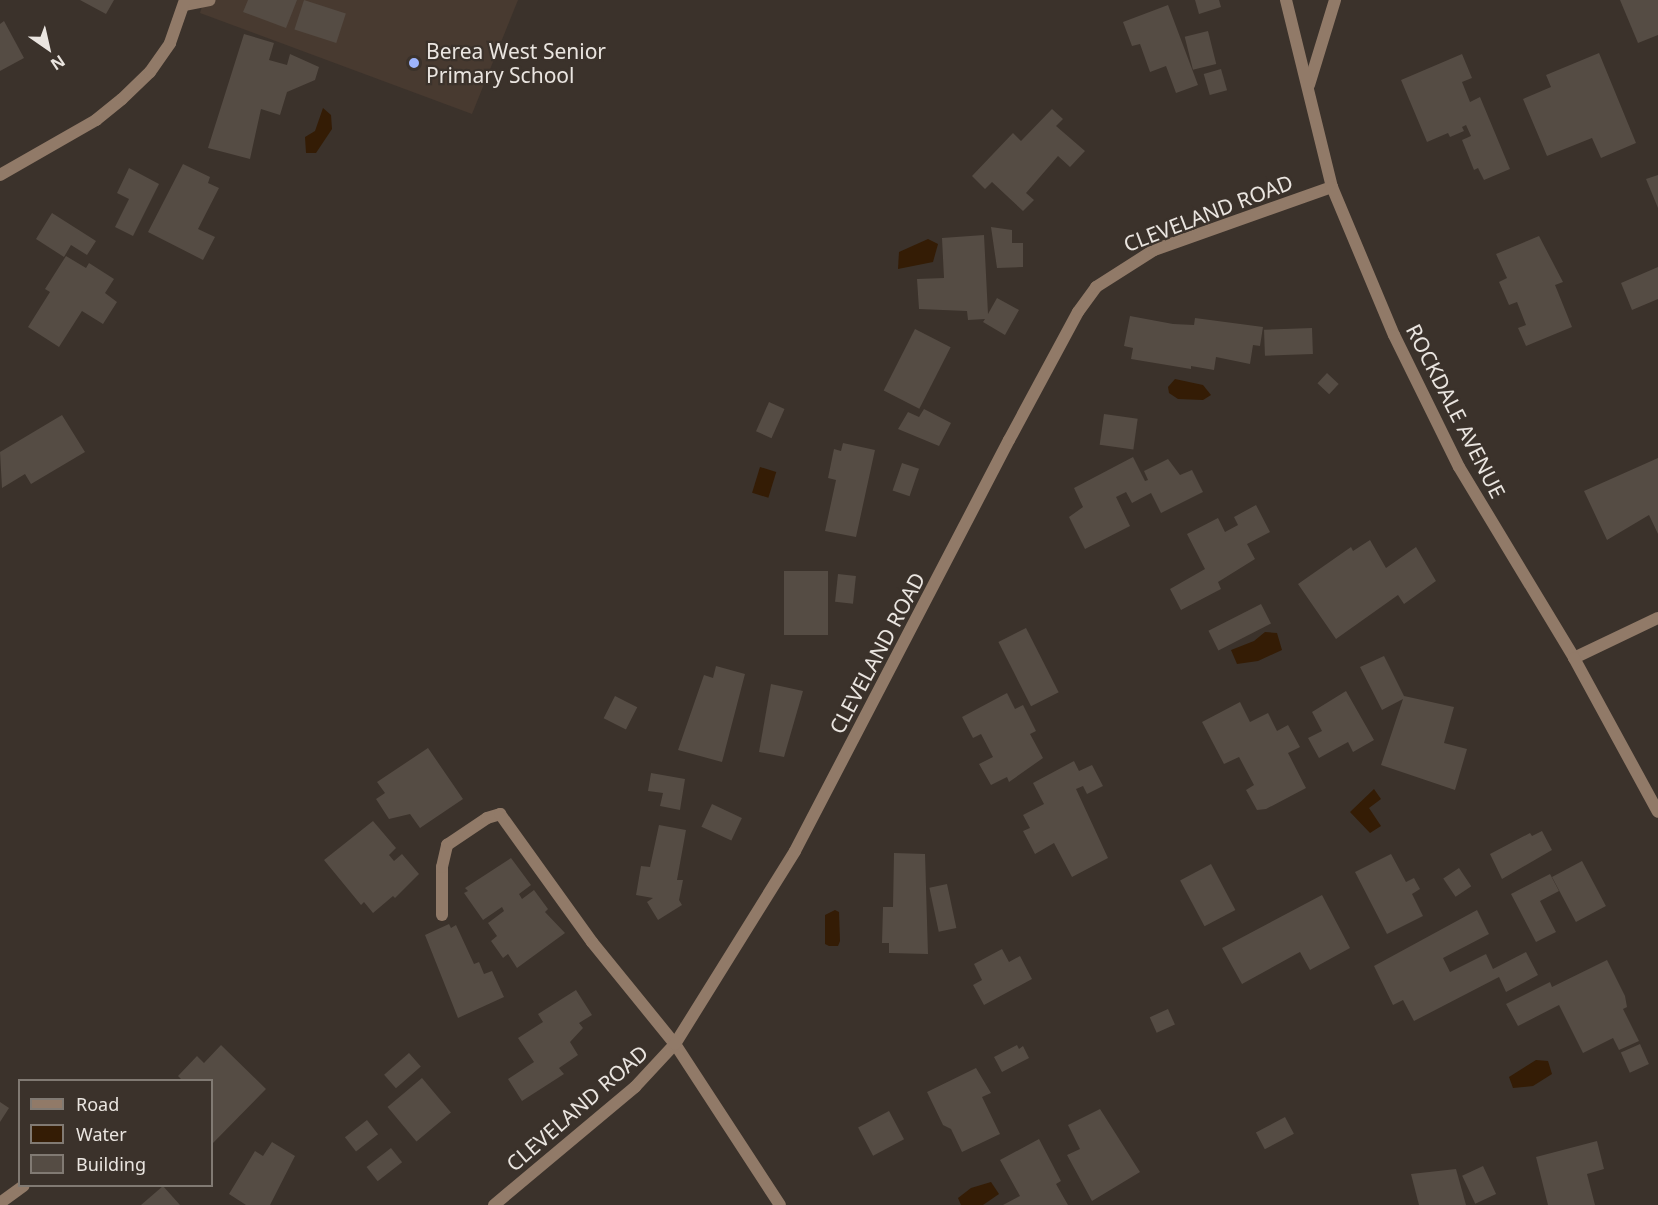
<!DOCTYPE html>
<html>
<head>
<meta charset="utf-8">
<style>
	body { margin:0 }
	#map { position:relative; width:1658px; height:1205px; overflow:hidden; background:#3b322b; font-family:"Noto Sans",sans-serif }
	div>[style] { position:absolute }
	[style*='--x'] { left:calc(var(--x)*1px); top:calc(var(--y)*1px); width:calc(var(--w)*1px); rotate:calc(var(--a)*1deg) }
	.built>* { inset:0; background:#483a30 }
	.water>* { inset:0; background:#341c05; transform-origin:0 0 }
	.building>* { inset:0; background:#554c44; transform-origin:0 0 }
	.service>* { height:12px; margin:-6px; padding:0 6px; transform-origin:6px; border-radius:6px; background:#917a68 }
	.minor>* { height:12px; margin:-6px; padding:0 6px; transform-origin:6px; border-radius:6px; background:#917a68 }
	.tertiary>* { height:12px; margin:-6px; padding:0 6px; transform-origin:6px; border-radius:6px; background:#917a68 }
	.dots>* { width:16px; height:16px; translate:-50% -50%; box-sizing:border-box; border:3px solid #3b322b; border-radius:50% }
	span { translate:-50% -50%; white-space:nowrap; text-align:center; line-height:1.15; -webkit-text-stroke:4.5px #3b322b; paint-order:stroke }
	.poi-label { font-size:21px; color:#eae5e0 }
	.left { translate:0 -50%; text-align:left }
	.street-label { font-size:21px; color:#eae5e0 }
	.legend { position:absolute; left:18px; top:1079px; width:195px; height:108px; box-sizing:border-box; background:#3b322b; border:2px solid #817a73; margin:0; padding:8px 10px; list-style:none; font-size:18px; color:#eae5e0 }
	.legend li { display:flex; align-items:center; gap:12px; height:30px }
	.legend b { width:30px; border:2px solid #817a73 }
	.north { position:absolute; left:18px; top:18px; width:60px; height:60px; -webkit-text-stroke:4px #3b322b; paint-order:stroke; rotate:146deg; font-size:16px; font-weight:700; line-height:24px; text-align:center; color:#eae5e0 }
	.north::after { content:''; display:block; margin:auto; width:21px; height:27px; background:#eae5e0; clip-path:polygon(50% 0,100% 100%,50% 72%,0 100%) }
</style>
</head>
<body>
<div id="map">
	<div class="built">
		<div style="clip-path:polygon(204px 0,518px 0,472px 114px,200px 13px)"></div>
	</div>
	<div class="water">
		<div style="clip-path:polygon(323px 108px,331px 115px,332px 129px,316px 153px,306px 153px,305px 137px,315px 131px)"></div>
		<div style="clip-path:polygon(928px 239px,938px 244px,933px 262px,898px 269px,899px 252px)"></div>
		<div style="clip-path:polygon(1175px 379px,1203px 385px,1211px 395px,1203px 400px,1178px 399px,1169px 393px,1168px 387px)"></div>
		<div style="left:760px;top:467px;width:17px;height:27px;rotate:17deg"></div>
		<div style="clip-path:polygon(1265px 632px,1277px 633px,1282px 650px,1258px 661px,1237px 664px,1231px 650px,1254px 641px)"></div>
		<div style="clip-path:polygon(1374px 789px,1381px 799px,1369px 808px,1381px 826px,1370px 833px,1350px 812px)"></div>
		<div style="clip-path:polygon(835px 910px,839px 912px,840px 941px,838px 946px,829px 946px,825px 944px,825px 915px)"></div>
		<div style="clip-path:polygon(1536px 1060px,1548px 1061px,1552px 1074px,1533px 1086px,1513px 1088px,1509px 1077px)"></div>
		<div style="clip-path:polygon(991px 1182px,999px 1194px,983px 1205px,961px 1205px,958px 1198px,971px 1188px)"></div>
	</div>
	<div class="building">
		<div style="clip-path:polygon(80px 0,114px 0,106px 14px)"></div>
		<div style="clip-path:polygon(248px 0,297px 0,286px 28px,243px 12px)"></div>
		<div style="left:304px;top:0;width:44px;height:31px;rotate:18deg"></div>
		<div style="clip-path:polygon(1195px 0,1219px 0,1221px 7px,1199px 14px)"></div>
		<div style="clip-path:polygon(1620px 0,1658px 0,1658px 35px,1638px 43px)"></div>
		<div style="clip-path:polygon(1168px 5px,1198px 85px,1176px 93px,1166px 66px,1150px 72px,1140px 44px,1132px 46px,1123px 22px)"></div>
		<div style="clip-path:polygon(4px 21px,24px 58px,0 71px,0 24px)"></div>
		<div style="left:1208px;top:31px;width:34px;height:24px;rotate:76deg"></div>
		<div style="clip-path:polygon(244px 34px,274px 43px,269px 60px,287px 65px,290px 54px,319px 67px,315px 80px,287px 92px,280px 115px,261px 109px,250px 159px,208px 148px)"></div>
		<div style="clip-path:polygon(1599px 53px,1636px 143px,1601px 158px,1592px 138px,1547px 156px,1523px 99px,1551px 87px,1546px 75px)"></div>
		<div style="clip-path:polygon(1462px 54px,1472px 78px,1462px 82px,1470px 102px,1480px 97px,1510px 169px,1484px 180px,1478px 168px,1474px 170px,1462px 140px,1471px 136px,1466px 125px,1462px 127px,1464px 131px,1450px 137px,1448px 133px,1427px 142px,1401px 80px)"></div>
		<div style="left:1221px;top:69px;width:22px;height:18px;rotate:74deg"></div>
		<div style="clip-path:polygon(1052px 109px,1063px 119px,1056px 126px,1085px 151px,1070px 167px,1058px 156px,1026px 193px,1034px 200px,1023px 211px,992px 182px,985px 189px,972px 176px,1013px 133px,1021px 141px)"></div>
		<div style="clip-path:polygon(183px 164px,210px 177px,208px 183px,219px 188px,198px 229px,215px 237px,203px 260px,148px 232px)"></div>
		<div style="clip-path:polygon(129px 168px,159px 184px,133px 236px,115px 227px,129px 199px,117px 193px)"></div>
		<div style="clip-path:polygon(1658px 175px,1658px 208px,1646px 179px)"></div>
		<div style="clip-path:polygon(52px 213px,96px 241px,87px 255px,71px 245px,64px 257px,36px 239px)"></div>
		<div style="clip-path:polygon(991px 227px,1012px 230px,1012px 243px,1023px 243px,1023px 267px,997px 268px)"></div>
		<div style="clip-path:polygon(984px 235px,988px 314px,997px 298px,1019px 310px,1005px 335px,983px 322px,985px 319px,968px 320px,967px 311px,919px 309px,917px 279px,944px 278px,942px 238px)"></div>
		<div style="clip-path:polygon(1539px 236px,1563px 282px,1555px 285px,1572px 327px,1526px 346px,1518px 328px,1526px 325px,1517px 302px,1509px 305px,1499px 282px,1507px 278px,1496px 254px)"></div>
		<div style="clip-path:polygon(66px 256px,86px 268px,89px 263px,114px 279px,105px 293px,117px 302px,103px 324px,82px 311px,59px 347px,28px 327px,50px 292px,45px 289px)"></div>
		<div style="clip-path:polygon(1658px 267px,1658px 299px,1632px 310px,1621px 283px)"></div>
		<div style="clip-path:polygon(1130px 316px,1173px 324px,1194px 325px,1195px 318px,1263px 327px,1260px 346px,1253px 345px,1250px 364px,1216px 357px,1214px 370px,1191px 366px,1191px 369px,1131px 359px,1133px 348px,1124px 346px)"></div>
		<div style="left:1312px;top:328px;width:26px;height:48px;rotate:88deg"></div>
		<div style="left:915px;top:329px;width:40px;height:69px;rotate:27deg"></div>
		<div style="left:1327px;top:373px;width:16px;height:14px;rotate:43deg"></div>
		<div style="left:769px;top:402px;width:17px;height:32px;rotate:24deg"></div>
		<div style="clip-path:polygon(924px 409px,951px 423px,939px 446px,898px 429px,908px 412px,919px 417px)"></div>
		<div style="left:1104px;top:414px;width:34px;height:31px;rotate:8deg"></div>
		<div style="clip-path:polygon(62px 415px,85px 452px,31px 484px,25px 474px,2px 488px,0 452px)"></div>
		<div style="clip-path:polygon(843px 443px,875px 450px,856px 537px,825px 531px,836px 480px,828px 478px,834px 449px,841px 451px)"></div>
		<div style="clip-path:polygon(1133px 457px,1145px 481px,1148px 480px,1144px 471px,1168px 459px,1180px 475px,1192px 470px,1203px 492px,1161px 513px,1151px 493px,1132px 503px,1126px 492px,1116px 497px,1130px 526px,1085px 549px,1069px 517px,1083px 507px,1074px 488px)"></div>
		<div style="clip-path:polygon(1658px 458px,1658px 534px,1649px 515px,1607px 540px,1584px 491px)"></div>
		<div style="left:902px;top:463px;width:18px;height:29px;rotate:19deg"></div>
		<div style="clip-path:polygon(1256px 505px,1270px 532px,1247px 544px,1255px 559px,1218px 582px,1221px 589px,1181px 610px,1170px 589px,1205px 569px,1187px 534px,1218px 518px,1225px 532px,1238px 525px,1234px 517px)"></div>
		<div style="clip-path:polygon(1370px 540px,1386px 568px,1416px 547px,1436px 581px,1404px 604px,1398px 595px,1336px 639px,1298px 584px,1351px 547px,1353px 551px)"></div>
		<div style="left:784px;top:571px;width:44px;height:64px"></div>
		<div style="left:838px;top:574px;width:18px;height:28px;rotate:6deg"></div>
		<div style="left:1261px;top:604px;width:22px;height:59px;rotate:63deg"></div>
		<div style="left:1026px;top:628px;width:72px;height:31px;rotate:63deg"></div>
		<div style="clip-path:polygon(1384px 656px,1404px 696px,1454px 707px,1444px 743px,1467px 749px,1455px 790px,1381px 765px,1403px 699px,1382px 710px,1360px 667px)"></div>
		<div style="clip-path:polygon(716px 666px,745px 674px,722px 762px,678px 750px,704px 675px,713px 678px)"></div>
		<div style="clip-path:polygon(771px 684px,803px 691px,784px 757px,759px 752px)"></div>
		<div style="clip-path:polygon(1346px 691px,1374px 740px,1353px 752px,1348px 742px,1319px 758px,1308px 738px,1322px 731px,1312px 712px)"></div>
		<div style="clip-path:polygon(1007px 693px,1015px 709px,1023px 705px,1036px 731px,1030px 734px,1043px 758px,1009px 782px,1007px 777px,991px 785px,979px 764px,993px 757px,981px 734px,973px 738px,962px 717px)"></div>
		<div style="left:615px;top:696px;width:25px;height:25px;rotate:27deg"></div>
		<div style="clip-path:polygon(1240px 702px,1250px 722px,1268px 713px,1277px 731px,1288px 725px,1300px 747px,1288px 753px,1306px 788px,1266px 809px,1257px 810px,1246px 790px,1254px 785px,1239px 757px,1224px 764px,1202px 722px)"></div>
		<div style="clip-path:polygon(428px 748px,463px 799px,420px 828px,410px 814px,389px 819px,376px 799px,385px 793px,377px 782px)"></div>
		<div style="clip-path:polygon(1074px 761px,1079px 771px,1092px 765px,1103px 786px,1087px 794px,1083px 786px,1076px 789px,1108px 858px,1072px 877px,1054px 843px,1035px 854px,1023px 831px,1030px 828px,1023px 815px,1044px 804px,1033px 783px)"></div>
		<div style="clip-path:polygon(651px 773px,685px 779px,680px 810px,660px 806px,663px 793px,648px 791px)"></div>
		<div style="left:712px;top:804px;width:33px;height:25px;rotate:25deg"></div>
		<div style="clip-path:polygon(373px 821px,396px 848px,389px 855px,394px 861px,402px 854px,419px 874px,395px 898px,393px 896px,373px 913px,364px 902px,361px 905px,324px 860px)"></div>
		<div style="clip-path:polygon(659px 825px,686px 830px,677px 880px,683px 880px,679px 900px,682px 905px,658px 920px,647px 902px,653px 898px,636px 895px,641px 866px,650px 867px)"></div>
		<div style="clip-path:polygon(1542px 831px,1552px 850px,1502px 879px,1490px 854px,1530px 833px,1532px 836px)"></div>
		<div style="clip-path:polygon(894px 853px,925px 854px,928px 954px,889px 953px,889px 943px,882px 943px,883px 907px,893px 907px)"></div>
		<div style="clip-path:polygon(1391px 854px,1406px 882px,1414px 878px,1420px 889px,1412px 894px,1423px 916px,1387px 934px,1355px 872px)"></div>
		<div style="clip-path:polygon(511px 858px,531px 885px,519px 894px,522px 899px,534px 890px,548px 909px,545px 912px,565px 933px,517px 968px,508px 954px,503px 958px,491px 941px,497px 936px,488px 923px,504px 911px,502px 907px,483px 920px,464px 893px,468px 891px,465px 888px)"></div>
		<div style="left:1582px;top:861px;width:51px;height:34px;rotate:62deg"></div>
		<div style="left:1211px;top:864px;width:52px;height:35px;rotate:62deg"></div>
		<div style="left:1459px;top:868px;width:22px;height:19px;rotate:56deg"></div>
		<div style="clip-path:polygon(1550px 874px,1559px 891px,1540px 901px,1556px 932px,1536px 942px,1511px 894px)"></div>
		<div style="left:947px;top:884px;width:45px;height:18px;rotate:78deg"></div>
		<div style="clip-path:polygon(1322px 895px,1350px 948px,1310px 970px,1300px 952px,1242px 984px,1222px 948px)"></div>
		<div style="clip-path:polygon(1477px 910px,1489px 934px,1443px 958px,1450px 972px,1486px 954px,1493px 969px,1526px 952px,1538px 975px,1506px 992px,1499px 977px,1414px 1021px,1403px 1000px,1393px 1005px,1374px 966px)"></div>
		<div style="clip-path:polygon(449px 924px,451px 928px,456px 925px,474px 964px,479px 962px,484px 974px,492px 971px,504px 997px,458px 1018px,425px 935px)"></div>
		<div style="clip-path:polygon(1002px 949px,1009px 962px,1020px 956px,1032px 979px,984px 1005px,973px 985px,982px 980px,974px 964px)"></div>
		<div style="clip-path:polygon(1607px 960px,1625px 996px,1627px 1007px,1623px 1009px,1639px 1041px,1619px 1050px,1613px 1038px,1583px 1053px,1559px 1005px,1518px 1026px,1506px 1004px,1550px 982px,1552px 987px)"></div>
		<div style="clip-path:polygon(576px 990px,592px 1015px,579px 1023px,583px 1028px,570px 1042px,578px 1055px,559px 1068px,564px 1074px,522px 1101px,508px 1079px,534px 1062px,518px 1038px,543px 1022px,538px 1014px)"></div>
		<div style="left:1168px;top:1009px;width:17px;height:20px;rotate:66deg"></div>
		<div style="left:1640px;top:1044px;width:22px;height:21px;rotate:66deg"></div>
		<div style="clip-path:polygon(221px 1045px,266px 1089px,212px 1144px,212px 1080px,182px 1080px,178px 1076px,197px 1056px,204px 1063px)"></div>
		<div style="clip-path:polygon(1017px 1045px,1019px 1049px,1023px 1046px,1029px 1058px,1002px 1072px,994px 1057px)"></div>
		<div style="left:409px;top:1053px;width:18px;height:33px;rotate:49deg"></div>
		<div style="clip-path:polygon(976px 1068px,991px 1093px,982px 1097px,1000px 1134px,962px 1152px,951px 1129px,943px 1125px,927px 1092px)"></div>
		<div style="left:422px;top:1078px;width:45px;height:45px;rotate:50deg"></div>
		<div style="clip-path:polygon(0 1102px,9px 1108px,0 1122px)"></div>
		<div style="clip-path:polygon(1100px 1109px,1140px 1172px,1092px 1201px,1067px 1155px,1080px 1149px,1068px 1125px)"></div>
		<div style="left:889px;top:1111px;width:32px;height:35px;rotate:62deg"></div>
		<div style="left:1285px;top:1117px;width:19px;height:33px;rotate:62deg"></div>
		<div style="left:367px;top:1120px;width:18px;height:28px;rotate:52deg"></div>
		<div style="clip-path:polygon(1039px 1139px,1061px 1181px,1056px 1184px,1068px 1205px,1003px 1205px,1020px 1196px,1000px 1160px)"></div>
		<div style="clip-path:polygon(1597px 1141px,1604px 1169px,1587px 1174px,1595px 1205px,1548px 1205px,1536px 1157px)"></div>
		<div style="clip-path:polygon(272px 1142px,295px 1156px,270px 1205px,246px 1205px,229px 1194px,255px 1151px,263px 1156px)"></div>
		<div style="left:391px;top:1148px;width:18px;height:31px;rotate:52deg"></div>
		<div style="left:1483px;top:1166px;width:31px;height:23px;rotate:65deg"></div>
		<div style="clip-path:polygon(1456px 1169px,1466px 1205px,1419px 1205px,1411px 1174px)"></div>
		<div style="clip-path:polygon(163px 1186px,180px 1205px,141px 1205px)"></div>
	</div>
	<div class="service">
		<div style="--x:184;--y:5;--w:26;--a:-11"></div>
		<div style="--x:1309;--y:85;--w:89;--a:-73"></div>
	</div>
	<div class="minor">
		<div style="--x:0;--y:175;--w:111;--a:-29.8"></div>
		<div style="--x:96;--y:120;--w:33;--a:-39"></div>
		<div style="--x:122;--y:99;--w:39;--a:-44"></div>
		<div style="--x:150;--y:72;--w:35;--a:-55"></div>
		<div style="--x:170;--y:43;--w:46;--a:-70.8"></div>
		<div style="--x:1574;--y:658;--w:93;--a:-25.5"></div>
		<div style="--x:442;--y:915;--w:48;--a:-90"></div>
		<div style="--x:442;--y:867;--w:23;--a:-77"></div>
		<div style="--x:447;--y:845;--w:48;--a:-34"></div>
		<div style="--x:487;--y:818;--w:14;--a:-17"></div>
		<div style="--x:500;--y:814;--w:158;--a:54.3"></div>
		<div style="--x:592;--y:942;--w:132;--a:50.9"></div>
		<div style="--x:675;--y:1044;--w:192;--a:56.9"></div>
		<div style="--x:0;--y:1203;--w:29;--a:-36"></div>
		<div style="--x:494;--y:1205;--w:184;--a:-39.9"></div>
		<div style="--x:635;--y:1087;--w:59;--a:-47.1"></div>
		<div style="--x:675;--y:1044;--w:227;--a:-58.1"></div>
		<div style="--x:795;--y:851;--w:463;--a:-62.5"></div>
		<div style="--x:1009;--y:440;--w:145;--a:-61.7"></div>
		<div style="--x:1078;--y:312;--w:31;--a:-54"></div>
		<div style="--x:1096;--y:287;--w:69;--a:-32.5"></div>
		<div style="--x:1154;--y:250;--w:189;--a:-19.5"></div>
	</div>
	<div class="tertiary">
		<div style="--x:1286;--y:0;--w:193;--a:76.2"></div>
		<div style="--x:1332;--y:187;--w:160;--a:67.3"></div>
		<div style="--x:1394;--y:335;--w:147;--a:63.8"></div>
		<div style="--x:1459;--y:467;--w:223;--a:58.9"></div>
		<div style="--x:1574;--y:658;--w:175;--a:61.4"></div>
	</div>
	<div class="dots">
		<div style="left:414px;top:63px;background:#9db4fd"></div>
	</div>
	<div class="poi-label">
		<span class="left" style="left:426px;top:63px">Berea West Senior<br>Primary School</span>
	</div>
	<div class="street-label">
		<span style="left:1208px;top:213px;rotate:-21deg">CLEVELAND ROAD</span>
		<span style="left:1456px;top:411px;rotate:63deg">ROCKDALE AVENUE</span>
		<span style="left:877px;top:653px;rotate:-62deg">CLEVELAND ROAD</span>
		<span style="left:577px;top:1108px;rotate:-41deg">CLEVELAND ROAD</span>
	</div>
	<ul class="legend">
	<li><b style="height:8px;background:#917a68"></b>Road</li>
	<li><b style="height:16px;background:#341c05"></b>Water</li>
	<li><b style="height:16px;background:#554c44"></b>Building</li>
	</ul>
	<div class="north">N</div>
</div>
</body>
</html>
